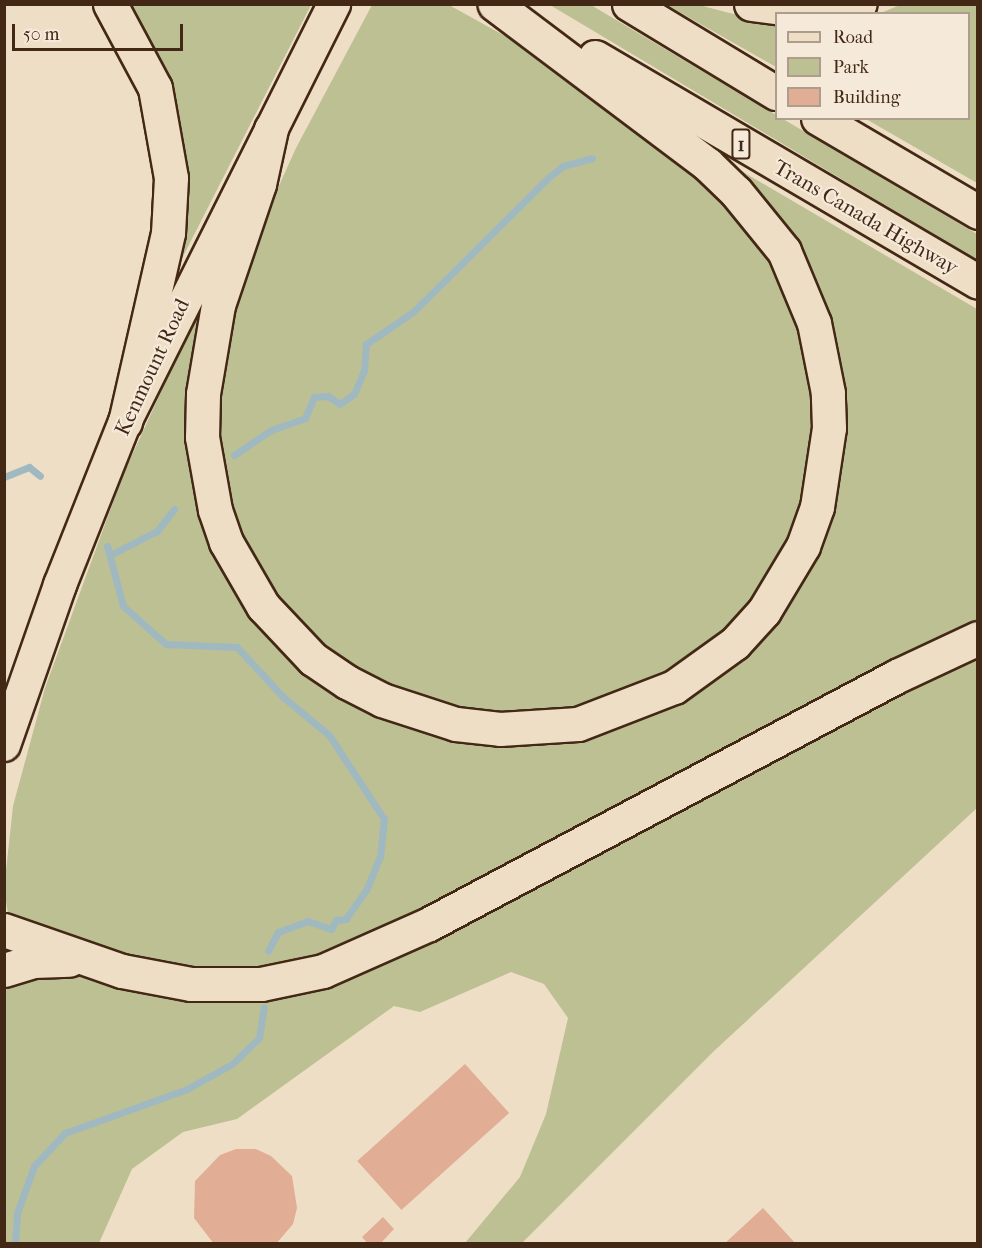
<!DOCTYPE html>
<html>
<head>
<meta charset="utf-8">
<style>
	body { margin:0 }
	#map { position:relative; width:982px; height:1248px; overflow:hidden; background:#efdec6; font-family:"IM FELL French Canon",serif }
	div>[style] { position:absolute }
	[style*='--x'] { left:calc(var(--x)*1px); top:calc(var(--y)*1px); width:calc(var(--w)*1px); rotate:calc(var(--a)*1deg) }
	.green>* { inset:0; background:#bcc093 }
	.stream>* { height:7px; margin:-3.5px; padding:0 3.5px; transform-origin:3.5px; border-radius:3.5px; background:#a0b9c1 }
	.building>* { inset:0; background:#e1ae95; transform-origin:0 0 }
	.roads { filter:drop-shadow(2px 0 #442816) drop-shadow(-2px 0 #442816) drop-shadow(0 2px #442816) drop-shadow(0 -2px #442816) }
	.primary>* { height:32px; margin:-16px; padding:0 16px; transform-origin:16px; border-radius:16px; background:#efdec6 }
	.motorway>* { height:33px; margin:-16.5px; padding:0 16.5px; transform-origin:16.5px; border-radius:16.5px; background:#efdec6 }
	span { translate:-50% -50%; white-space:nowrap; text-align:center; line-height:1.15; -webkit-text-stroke:4.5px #f5eada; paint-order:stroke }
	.shield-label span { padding:2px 4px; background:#f5eada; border:2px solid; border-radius:4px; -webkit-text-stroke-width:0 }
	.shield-label { font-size:20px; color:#442816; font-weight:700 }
	.street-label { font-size:21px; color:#442816 }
	.frame { position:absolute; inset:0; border:6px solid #442816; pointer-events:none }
	.legend { position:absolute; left:775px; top:12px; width:195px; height:108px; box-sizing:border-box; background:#f5eada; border:2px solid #ae9c8c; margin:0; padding:8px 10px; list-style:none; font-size:18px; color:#442816 }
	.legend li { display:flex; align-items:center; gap:12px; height:30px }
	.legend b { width:30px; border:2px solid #ae9c8c }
	.scale { position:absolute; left:12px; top:24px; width:171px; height:27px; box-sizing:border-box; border:3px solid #442816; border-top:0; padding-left:8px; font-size:18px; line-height:21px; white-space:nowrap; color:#442816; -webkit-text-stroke:4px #f5eada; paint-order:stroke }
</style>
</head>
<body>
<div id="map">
	<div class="green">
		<div style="clip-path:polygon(902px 4px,977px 5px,977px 183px,866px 119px,968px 118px,968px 14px,881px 13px)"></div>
		<div style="clip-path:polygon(121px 5px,311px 5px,167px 288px,176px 236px)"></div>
		<div style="clip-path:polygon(372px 5px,449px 5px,554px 63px,699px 168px,780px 267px,819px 389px,814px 481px,776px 575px,708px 651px,616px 701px,525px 720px,426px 707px,338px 660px,296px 627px,266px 589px,224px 505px,213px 409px,242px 268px,296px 148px)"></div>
		<div style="clip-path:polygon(550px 5px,591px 5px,977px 234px,977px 260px)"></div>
		<div style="clip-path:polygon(667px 5px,699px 5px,776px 25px,776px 67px)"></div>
		<div style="clip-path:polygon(716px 156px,977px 309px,977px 626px,421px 918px,293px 967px,184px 973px,20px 923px,8px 914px,4px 889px,13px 806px,45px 688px,123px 475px,209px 287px,207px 525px,366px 706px,617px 727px,682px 698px,770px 625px,838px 388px)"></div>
		<div style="clip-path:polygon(977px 650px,977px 808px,714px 1051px,522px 1243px,465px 1243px,520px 1177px,546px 1114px,568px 1018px,544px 984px,511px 972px,420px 1012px,394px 1006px,237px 1119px,183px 1132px,132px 1169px,99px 1243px,5px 1244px,5px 985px,50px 970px,344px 978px,378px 965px,807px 735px)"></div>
	</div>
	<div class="stream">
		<div style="--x:234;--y:455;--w:45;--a:-34"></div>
		<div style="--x:271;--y:430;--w:36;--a:-19"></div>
		<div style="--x:305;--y:418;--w:23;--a:-67"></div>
		<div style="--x:314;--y:397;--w:14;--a:-4"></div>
		<div style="--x:328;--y:396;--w:14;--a:34"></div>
		<div style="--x:340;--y:404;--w:17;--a:-36"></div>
		<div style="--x:354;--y:394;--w:25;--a:-67"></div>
		<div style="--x:364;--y:371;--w:27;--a:-86"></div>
		<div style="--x:366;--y:344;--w:57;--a:-34.2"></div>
		<div style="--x:413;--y:312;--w:192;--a:-44.8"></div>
		<div style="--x:549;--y:177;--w:18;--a:-38"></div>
		<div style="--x:563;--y:166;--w:30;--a:-15"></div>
		<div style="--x:4;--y:477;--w:27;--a:-22"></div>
		<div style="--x:29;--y:467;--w:14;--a:39"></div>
		<div style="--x:107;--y:546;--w:62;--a:75.1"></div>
		<div style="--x:123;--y:606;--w:57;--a:41.5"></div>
		<div style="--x:166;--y:644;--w:71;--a:2.4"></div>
		<div style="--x:237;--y:647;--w:67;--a:47.4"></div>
		<div style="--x:282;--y:696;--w:61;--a:39.7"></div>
		<div style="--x:329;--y:735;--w:100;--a:56.8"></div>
		<div style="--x:384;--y:819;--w:37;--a:96"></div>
		<div style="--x:380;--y:856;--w:37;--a:112"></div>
		<div style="--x:366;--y:890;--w:35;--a:125"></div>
		<div style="--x:346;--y:919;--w:10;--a:174"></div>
		<div style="--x:336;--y:920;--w:10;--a:119"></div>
		<div style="--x:331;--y:929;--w:24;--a:-161"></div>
		<div style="--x:308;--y:921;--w:32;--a:160"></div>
		<div style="--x:278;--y:932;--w:21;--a:118"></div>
		<div style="--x:112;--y:554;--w:51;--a:-27.1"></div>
		<div style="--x:157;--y:531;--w:28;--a:-52"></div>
		<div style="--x:15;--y:1244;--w:31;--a:-86"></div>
		<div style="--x:17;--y:1213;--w:50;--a:-70.1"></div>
		<div style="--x:34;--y:1166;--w:45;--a:-46.8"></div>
		<div style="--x:65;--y:1133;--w:130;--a:-19.8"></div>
		<div style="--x:187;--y:1089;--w:51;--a:-29.1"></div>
		<div style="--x:232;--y:1064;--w:37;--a:-44"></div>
		<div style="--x:259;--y:1038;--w:31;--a:-81"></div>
	</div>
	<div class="building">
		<div style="left:465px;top:1064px;width:66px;height:145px;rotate:48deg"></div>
		<div style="clip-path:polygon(236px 1149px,256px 1149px,271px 1156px,292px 1176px,297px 1208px,293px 1224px,276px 1244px,214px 1244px,194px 1218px,195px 1181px,220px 1155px)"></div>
		<div style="clip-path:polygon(763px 1208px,796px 1244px,724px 1244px)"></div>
		<div style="clip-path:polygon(383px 1217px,394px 1229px,380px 1244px,368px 1244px,362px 1237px)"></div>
	</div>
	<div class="roads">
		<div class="primary">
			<div style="--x:4;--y:745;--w:170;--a:-70.7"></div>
			<div style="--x:60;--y:585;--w:175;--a:-68.3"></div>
			<div style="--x:125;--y:422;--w:467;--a:-63.4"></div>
		</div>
		<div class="motorway">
			<div style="--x:110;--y:4;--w:95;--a:61.8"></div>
			<div style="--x:155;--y:88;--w:91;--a:79.9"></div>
			<div style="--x:171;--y:178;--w:55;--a:93.1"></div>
			<div style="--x:168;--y:233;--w:194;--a:102.8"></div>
			<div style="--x:629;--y:4;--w:172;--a:31.2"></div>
			<div style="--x:751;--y:4;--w:54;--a:7.4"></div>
			<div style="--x:805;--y:11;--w:55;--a:-7.3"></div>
			<div style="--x:595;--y:57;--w:444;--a:30.4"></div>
			<div style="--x:818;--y:118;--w:186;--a:30.4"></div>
			<div style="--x:271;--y:129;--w:56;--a:102.3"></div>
			<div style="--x:259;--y:184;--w:128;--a:108.7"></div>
			<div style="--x:218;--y:305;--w:90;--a:99.6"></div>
			<div style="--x:203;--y:394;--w:43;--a:91.3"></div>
			<div style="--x:202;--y:437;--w:74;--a:79.9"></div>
			<div style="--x:215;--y:510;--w:34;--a:71"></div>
			<div style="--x:226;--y:542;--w:74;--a:60"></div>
			<div style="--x:263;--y:606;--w:73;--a:46.7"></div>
			<div style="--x:313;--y:659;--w:41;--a:34.1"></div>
			<div style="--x:347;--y:682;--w:39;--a:27"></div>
			<div style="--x:382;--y:700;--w:78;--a:18"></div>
			<div style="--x:456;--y:724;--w:44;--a:6.5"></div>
			<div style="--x:500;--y:729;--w:78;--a:-3.7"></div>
			<div style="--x:578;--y:724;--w:103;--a:-21.1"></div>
			<div style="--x:674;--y:687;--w:75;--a:-35.8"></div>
			<div style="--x:735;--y:643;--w:43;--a:-47.8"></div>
			<div style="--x:764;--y:611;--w:76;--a:-59"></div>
			<div style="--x:803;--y:546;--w:41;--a:-70.3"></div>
			<div style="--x:817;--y:507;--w:80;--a:-81.4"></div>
			<div style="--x:829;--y:428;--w:35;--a:-92"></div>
			<div style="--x:828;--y:393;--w:71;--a:-101.3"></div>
			<div style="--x:814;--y:323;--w:78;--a:-112.6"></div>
			<div style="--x:784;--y:251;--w:76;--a:-129.1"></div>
			<div style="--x:736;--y:192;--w:40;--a:-136"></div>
			<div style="--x:707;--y:164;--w:266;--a:-143"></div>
			<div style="--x:4;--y:930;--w:125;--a:19.2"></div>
			<div style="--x:122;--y:971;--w:70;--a:10.7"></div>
			<div style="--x:191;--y:984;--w:70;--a:0"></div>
			<div style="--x:261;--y:984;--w:63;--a:-11.8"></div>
			<div style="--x:323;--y:971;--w:116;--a:-23.9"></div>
			<div style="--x:429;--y:924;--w:530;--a:-27.92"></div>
			<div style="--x:897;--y:676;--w:89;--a:-25.1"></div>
			<div style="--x:4;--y:970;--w:30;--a:-17"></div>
			<div style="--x:33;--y:961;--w:36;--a:-2"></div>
		</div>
	</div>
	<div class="shield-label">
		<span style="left:741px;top:144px">1</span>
	</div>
	<div class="street-label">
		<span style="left:866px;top:217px;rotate:30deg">Trans Canada Highway</span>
		<span style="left:152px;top:367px;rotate:-65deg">Kenmount Road</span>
	</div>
	<div class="frame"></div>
	<ul class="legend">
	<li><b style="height:8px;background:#efdec6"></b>Road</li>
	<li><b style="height:16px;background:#bcc093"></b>Park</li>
	<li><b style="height:16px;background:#e1ae95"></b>Building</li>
	</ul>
	<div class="scale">50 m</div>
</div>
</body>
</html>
